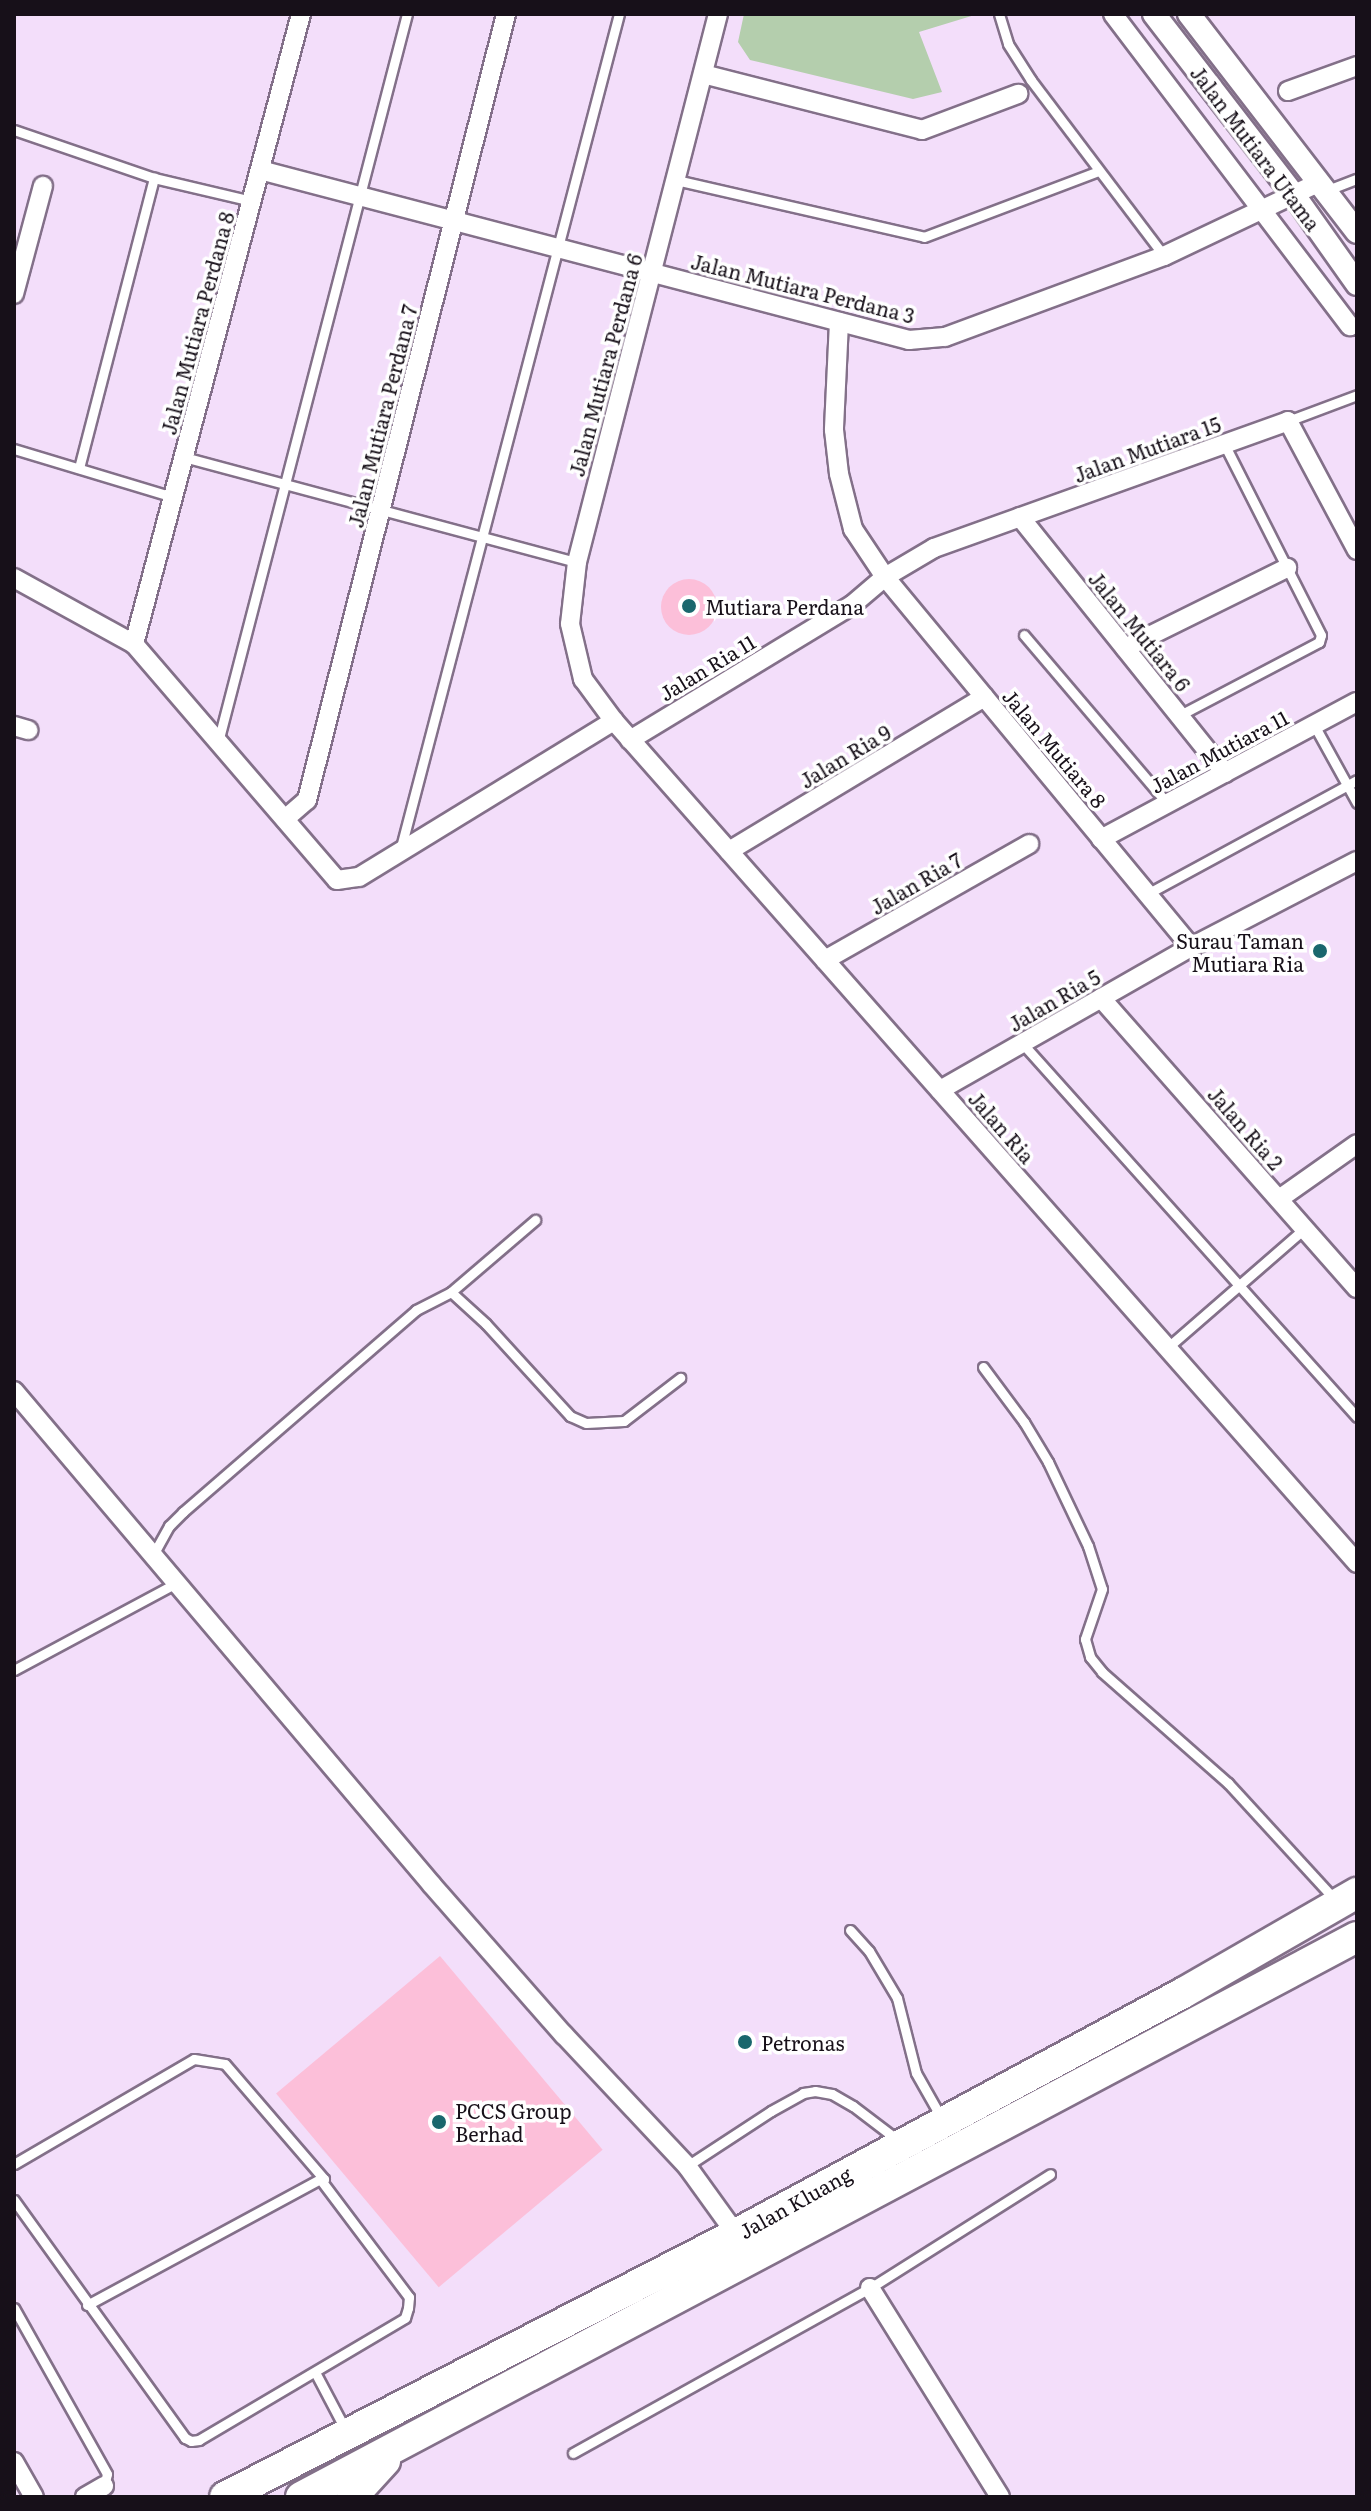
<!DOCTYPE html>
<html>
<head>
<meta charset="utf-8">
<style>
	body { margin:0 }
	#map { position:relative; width:1371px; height:2511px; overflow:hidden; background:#f3defa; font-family:Literata,serif }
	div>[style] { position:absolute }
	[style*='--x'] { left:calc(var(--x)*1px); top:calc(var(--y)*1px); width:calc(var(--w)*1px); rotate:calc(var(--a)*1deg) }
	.green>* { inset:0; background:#b4cead }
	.building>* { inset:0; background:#fcbfd9; transform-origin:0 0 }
	.round { border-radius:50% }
	.roads { filter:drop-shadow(2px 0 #837089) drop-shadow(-2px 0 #837089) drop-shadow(0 2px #837089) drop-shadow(0 -2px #837089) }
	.service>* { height:9px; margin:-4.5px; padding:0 4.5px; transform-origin:4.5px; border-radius:4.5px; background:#fff }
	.minor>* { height:18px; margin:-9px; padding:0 9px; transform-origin:9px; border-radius:9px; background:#fff }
	.tertiary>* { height:22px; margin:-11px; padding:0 11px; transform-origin:11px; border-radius:11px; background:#fff }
	.trunk>* { height:30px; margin:-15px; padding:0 15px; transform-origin:15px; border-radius:15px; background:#fff }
	.dots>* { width:22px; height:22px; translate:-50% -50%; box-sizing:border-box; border:4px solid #fff; border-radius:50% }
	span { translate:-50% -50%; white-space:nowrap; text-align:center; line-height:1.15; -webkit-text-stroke:7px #fff; paint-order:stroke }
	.street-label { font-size:20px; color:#171019 }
	.poi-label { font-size:20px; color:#171019 }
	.left { translate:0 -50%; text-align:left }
	.right { translate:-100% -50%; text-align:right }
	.frame { position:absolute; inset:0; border:16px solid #171019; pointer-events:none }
</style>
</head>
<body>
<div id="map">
	<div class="green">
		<div style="clip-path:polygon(744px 14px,978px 14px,919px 32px,942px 92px,913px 99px,750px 60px,738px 42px)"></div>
	</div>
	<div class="building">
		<div class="round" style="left:661px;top:579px;width:56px;height:56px"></div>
		<div style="left:440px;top:1956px;width:253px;height:214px;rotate:50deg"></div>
	</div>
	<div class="roads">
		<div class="service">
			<div style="--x:999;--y:14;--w:31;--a:73"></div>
			<div style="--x:1008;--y:44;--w:43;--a:57.4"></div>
			<div style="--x:1031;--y:80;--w:221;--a:52.9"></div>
			<div style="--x:14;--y:130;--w:148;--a:18.9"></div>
			<div style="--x:154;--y:178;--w:101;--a:13.2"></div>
			<div style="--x:676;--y:180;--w:254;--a:12.9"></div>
			<div style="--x:924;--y:237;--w:187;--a:-20.7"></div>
			<div style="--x:1325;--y:191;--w:34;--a:-21"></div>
			<div style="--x:1288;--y:421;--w:74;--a:-20.6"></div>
			<div style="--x:14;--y:449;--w:166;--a:16.8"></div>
			<div style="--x:184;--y:457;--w:407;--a:15"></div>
			<div style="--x:79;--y:468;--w:300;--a:-75.5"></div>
			<div style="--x:1024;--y:635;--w:221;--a:49.6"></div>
			<div style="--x:1180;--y:715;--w:157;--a:-27.7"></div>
			<div style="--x:1319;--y:642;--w:7;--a:-74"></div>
			<div style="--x:1321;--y:635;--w:214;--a:-116.9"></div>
			<div style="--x:1314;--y:725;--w:89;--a:61.1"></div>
			<div style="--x:218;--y:742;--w:752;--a:-75.45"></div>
			<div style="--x:400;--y:851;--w:865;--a:-75.34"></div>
			<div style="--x:1147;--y:894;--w:239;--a:-28.5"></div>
			<div style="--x:1022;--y:1043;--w:502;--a:48.15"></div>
			<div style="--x:451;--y:1292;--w:111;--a:-40.6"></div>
			<div style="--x:1167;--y:1348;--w:181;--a:-41"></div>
			<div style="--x:983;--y:1367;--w:69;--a:53.3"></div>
			<div style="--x:1024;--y:1422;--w:47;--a:59"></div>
			<div style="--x:1048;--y:1462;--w:93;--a:64.5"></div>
			<div style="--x:1088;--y:1546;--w:45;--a:72"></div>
			<div style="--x:1102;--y:1589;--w:53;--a:108.8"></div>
			<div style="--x:1085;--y:1639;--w:19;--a:74"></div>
			<div style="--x:1090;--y:1657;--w:19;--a:51"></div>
			<div style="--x:1102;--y:1672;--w:168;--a:41.4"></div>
			<div style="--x:1228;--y:1783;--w:160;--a:47.5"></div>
			<div style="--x:154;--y:1553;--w:31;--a:-61"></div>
			<div style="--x:169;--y:1526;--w:20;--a:-45"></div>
			<div style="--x:183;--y:1512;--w:308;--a:-40.9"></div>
			<div style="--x:416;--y:1310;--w:39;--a:-27"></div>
			<div style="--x:451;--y:1292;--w:47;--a:42.4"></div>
			<div style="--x:486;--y:1324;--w:125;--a:47.6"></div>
			<div style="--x:570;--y:1416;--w:17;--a:24"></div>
			<div style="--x:586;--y:1423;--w:38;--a:-3"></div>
			<div style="--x:624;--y:1421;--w:71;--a:-37.5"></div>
			<div style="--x:14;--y:1670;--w:186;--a:-28.2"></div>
			<div style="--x:850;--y:1930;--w:28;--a:48"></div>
			<div style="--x:869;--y:1951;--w:55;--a:59.2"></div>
			<div style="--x:897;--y:1998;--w:77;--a:75.8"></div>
			<div style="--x:916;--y:2073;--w:53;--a:60.5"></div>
			<div style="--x:14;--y:2164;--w:208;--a:-30.3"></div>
			<div style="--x:194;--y:2059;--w:31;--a:9"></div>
			<div style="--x:225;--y:2064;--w:152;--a:49.3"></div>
			<div style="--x:324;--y:2179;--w:4;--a:180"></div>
			<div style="--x:320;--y:2179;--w:148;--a:53"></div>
			<div style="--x:409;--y:2297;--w:11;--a:95"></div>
			<div style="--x:408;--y:2308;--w:10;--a:107"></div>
			<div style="--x:405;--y:2318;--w:239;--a:149.4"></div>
			<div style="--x:199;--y:2440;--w:8;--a:173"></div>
			<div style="--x:191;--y:2441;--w:7;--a:-153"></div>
			<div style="--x:185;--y:2438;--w:293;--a:-125.7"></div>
			<div style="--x:687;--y:2166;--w:100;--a:-33.2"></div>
			<div style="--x:771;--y:2111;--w:37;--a:-29"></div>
			<div style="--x:803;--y:2093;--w:12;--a:-9"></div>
			<div style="--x:815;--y:2091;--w:17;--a:10"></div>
			<div style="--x:832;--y:2094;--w:24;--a:30"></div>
			<div style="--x:853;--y:2106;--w:58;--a:37.3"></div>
			<div style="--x:87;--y:2305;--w:265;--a:-28.4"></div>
			<div style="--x:14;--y:2308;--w:190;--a:60.7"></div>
			<div style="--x:107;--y:2474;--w:12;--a:104"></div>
			<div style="--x:315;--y:2372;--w:64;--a:62.2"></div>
			<div style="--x:573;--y:2453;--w:340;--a:-29.1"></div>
			<div style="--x:870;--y:2288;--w:213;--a:-32.3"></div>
		</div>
		<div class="minor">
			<div style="--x:718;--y:14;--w:566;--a:104.43"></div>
			<div style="--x:577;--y:562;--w:62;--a:96.4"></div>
			<div style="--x:570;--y:624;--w:57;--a:76.7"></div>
			<div style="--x:583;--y:679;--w:52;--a:53.6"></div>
			<div style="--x:614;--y:721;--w:1123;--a:48.57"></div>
			<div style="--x:1113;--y:14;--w:392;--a:52.8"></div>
			<div style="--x:703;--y:74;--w:226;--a:14.3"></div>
			<div style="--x:922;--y:130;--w:103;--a:-20.6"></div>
			<div style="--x:1288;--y:91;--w:73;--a:-19.9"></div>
			<div style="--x:260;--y:170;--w:671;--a:14.68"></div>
			<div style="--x:909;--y:340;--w:36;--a:-5"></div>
			<div style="--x:945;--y:337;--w:233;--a:-20.3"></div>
			<div style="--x:1164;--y:256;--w:170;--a:-25.4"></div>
			<div style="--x:14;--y:294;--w:112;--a:-75"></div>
			<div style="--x:839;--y:322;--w:108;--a:92.7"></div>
			<div style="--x:834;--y:430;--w:44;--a:83.5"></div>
			<div style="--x:839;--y:474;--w:57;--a:75.7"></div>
			<div style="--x:853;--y:529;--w:58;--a:56.3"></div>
			<div style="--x:885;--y:577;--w:480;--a:50.4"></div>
			<div style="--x:1020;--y:517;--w:328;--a:51.3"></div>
			<div style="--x:14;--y:578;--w:137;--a:28.8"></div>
			<div style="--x:134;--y:644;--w:311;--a:49.3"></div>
			<div style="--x:337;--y:880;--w:22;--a:-8"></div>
			<div style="--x:359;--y:877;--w:299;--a:-31.5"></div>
			<div style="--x:134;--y:644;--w:652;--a:-75.15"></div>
			<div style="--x:1125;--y:648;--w:181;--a:-26.3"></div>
			<div style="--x:14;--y:726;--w:15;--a:16"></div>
			<div style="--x:630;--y:740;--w:260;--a:-31.3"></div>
			<div style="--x:852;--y:605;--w:43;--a:-40.3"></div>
			<div style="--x:885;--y:577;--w:57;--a:-30.6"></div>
			<div style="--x:934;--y:548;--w:376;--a:-19.7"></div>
			<div style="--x:1288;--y:421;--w:146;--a:61.9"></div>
			<div style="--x:285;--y:819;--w:29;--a:-41"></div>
			<div style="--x:307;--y:800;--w:811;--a:-75.79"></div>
			<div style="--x:1101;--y:839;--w:290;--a:-28.2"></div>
			<div style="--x:729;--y:851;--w:298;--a:-31.1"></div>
			<div style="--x:825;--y:960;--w:235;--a:-29.6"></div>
			<div style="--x:1101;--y:998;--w:387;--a:48.6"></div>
			<div style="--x:940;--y:1090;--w:289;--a:-29.7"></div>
			<div style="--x:1191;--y:947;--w:187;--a:-27.4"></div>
			<div style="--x:1279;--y:1199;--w:95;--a:-35.2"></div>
			<div style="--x:14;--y:1391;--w:647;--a:49.76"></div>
			<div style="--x:432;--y:1885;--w:200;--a:48.7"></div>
			<div style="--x:564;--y:2035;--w:180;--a:46.8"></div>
			<div style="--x:687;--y:2166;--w:84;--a:54.2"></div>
			<div style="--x:870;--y:2288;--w:246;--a:58.1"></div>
			<div style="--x:14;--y:2462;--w:40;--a:60.3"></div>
			<div style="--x:85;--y:2497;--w:22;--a:-30"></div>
		</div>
		<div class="tertiary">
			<div style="--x:1154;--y:14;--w:229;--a:52.3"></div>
			<div style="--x:1294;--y:195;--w:109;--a:54.7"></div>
			<div style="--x:1189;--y:14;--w:275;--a:52.4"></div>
		</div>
		<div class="trunk">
			<div style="--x:225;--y:2497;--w:575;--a:-27.23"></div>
			<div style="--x:736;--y:2234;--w:508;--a:-28.33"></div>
			<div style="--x:1183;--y:1993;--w:201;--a:-29.9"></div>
			<div style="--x:301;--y:2497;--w:1195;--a:-27.94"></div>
			<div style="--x:352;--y:2497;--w:49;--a:-47.5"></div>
		</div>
	</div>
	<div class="dots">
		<div style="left:689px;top:606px;background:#1a676d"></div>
		<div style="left:1320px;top:951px;background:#1a676d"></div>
		<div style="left:745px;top:2042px;background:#1a676d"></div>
		<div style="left:439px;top:2122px;background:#1a676d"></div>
	</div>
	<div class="street-label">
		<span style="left:1256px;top:148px;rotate:53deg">Jalan Mutiara Utama</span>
		<span style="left:803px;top:288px;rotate:14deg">Jalan Mutiara Perdana 3</span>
		<span style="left:197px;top:323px;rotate:-75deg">Jalan Mutiara Perdana 8</span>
		<span style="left:605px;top:365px;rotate:-75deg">Jalan Mutiara Perdana 6</span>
		<span style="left:382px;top:416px;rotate:-76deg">Jalan Mutiara Perdana 7</span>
		<span style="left:1147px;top:449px;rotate:-20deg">Jalan Mutiara 15</span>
		<span style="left:1140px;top:631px;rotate:51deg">Jalan Mutiara 6</span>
		<span style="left:707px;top:667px;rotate:-31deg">Jalan Ria 11</span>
		<span style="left:1055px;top:748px;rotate:50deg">Jalan Mutiara 8</span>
		<span style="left:1219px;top:751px;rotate:-28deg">Jalan Mutiara 11</span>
		<span style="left:845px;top:756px;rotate:-31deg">Jalan Ria 9</span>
		<span style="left:916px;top:883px;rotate:-30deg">Jalan Ria 7</span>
		<span style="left:1054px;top:1000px;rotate:-30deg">Jalan Ria 5</span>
		<span style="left:1002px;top:1127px;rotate:49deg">Jalan Ria</span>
		<span style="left:1246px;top:1128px;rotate:49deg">Jalan Ria 2</span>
		<span style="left:795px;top:2202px;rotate:-29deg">Jalan Kluang</span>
	</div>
	<div class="poi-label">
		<span class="left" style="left:705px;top:606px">Mutiara Perdana</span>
		<span class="right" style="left:1304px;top:952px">Surau Taman<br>Mutiara Ria</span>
		<span class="left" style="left:761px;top:2042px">Petronas</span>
		<span class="left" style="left:455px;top:2122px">PCCS Group<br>Berhad</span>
	</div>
	<div class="frame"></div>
</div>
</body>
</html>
